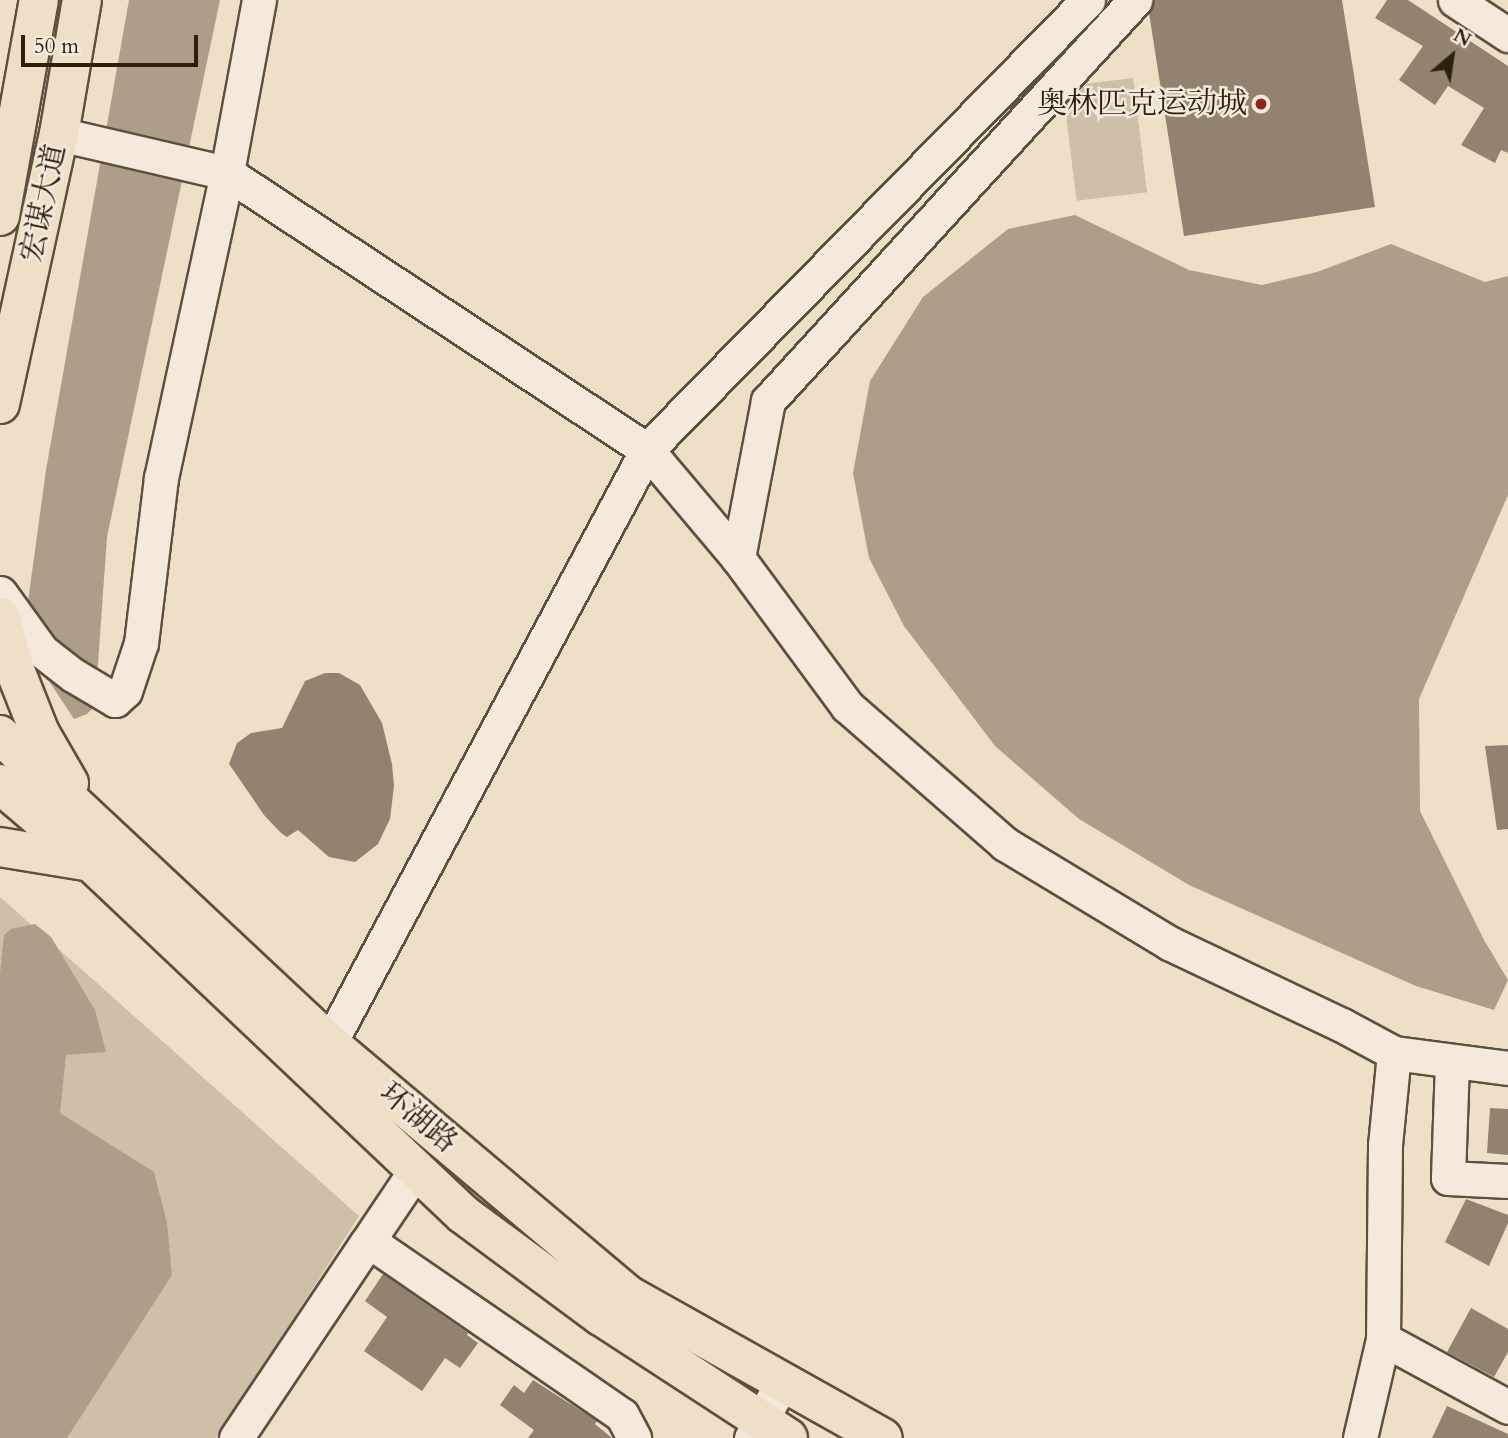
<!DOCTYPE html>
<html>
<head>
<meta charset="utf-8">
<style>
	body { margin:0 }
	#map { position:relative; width:1508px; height:1438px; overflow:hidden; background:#eedfc7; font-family:Cardo,"Noto Serif SC",serif }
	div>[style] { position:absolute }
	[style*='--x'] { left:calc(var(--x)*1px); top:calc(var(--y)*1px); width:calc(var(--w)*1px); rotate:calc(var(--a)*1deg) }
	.green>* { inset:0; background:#cdbfa8; transform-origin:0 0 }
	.water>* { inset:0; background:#ac9e89 }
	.building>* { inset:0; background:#918370 }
	.roads { filter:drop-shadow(2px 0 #5c503e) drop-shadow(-2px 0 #5c503e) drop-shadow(0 2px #5c503e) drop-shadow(0 -2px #5c503e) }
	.minor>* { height:33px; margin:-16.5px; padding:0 16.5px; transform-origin:16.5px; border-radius:16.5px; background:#f4eadb }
	.major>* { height:38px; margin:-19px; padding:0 19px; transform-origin:19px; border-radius:19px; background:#eedfc7 }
	.dots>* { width:19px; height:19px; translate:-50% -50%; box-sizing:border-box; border:4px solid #f4eadb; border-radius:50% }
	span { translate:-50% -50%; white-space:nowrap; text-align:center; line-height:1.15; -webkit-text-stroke:5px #f4eadb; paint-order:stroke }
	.poi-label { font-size:30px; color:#2c2011 }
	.right { translate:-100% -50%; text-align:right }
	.street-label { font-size:30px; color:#2c2011 }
	.north { position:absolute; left:1417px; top:21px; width:70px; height:70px; -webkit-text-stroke:5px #f4eadb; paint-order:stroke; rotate:29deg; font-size:19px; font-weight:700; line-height:28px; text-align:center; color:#2c2011 }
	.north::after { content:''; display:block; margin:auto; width:24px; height:32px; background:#2c2011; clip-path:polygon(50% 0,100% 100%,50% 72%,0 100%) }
	.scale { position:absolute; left:21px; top:35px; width:177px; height:32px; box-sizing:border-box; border:4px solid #2c2011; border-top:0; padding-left:9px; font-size:21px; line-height:24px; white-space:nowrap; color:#2c2011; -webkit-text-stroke:5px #f4eadb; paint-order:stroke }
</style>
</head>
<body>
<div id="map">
	<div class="green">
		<div style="left:1133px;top:78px;width:115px;height:71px;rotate:83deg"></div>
		<div style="clip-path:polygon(0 897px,359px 1216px,217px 1438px,0 1438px)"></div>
	</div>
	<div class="water">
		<div style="clip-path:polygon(129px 0,220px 0,107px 537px,95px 706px,87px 714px,74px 719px,43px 672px,26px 616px,46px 470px)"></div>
		<div style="clip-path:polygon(1075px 215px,1189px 270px,1262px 285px,1317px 272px,1391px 244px,1485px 282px,1508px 276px,1508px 495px,1419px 699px,1420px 811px,1484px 940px,1508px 980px,1494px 1010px,1416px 986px,1189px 885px,1079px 819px,995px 746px,904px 626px,869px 558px,853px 473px,870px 381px,923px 297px,1008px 229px)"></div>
		<div style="clip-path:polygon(35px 924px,51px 937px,95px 1010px,106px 1052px,66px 1055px,60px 1113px,154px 1172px,167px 1223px,172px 1275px,67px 1438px,0 1438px,0 973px,4px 935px,11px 929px)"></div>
	</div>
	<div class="building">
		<div style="clip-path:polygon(1154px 0,1342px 0,1375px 207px,1184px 236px,1149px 13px)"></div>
		<div style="clip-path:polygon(1387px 0,1408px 0,1508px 66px,1508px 153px,1501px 150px,1495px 163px,1461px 145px,1484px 108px,1448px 86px,1435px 105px,1399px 80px,1423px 46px,1375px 18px)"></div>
		<div style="clip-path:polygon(325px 673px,339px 673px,360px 685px,382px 723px,392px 764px,394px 786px,390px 819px,378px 844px,355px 862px,329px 857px,298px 830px,287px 837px,281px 833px,264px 815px,229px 764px,237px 743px,251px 733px,282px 728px,305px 681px)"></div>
		<div style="clip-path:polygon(1508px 745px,1508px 829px,1497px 830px,1485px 746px)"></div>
		<div style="clip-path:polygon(1490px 1108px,1508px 1109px,1508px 1155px,1487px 1153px)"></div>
		<div style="clip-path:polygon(1466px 1199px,1508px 1215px,1508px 1223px,1489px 1266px,1445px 1242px)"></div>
		<div style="clip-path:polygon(383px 1274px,468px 1333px,467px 1335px,478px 1343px,460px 1368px,445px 1358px,422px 1391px,364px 1351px,387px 1317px,365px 1301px)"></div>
		<div style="clip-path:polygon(1471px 1308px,1508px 1329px,1508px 1352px,1494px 1377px,1447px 1352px)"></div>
		<div style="clip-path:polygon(533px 1380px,597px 1421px,595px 1424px,612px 1438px,528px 1438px,534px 1430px,500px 1405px,514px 1385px,524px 1393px)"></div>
		<div style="clip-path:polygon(1447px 1406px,1508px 1434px,1508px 1438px,1432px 1438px)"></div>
	</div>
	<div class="roads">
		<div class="minor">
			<div style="--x:1088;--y:0;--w:630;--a:134.42"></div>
			<div style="--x:647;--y:450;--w:141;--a:49.9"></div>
			<div style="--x:738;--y:558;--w:184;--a:53.6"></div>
			<div style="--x:847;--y:706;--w:210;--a:41.1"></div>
			<div style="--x:1005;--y:844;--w:192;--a:31.1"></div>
			<div style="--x:1169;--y:943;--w:191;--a:25.4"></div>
			<div style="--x:1342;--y:1025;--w:59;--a:28.3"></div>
			<div style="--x:1394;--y:1053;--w:115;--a:7.5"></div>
			<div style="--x:1455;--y:0;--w:64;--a:33.4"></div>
			<div style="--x:59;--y:134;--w:172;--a:13.1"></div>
			<div style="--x:227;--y:173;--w:503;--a:33.41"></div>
			<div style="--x:647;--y:450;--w:700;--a:118.14"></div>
			<div style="--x:738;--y:558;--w:160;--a:-79.2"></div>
			<div style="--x:768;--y:401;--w:544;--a:-47.53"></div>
			<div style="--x:0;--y:593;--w:72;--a:54.1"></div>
			<div style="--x:42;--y:651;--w:39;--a:38"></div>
			<div style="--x:73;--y:675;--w:49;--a:30.8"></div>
			<div style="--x:115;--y:700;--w:13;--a:-42"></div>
			<div style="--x:125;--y:691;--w:51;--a:-71.6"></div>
			<div style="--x:141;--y:643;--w:166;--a:-83.1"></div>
			<div style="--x:161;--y:478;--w:307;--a:-77.8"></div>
			<div style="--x:226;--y:178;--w:181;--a:-79.5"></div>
			<div style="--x:1452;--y:1062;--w:116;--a:92"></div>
			<div style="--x:1448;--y:1178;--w:60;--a:2.9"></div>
			<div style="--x:366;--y:1244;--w:88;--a:-56.1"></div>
			<div style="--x:1383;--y:1339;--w:142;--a:28.5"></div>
			<div style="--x:236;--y:1438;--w:234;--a:-56.2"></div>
			<div style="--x:366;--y:1244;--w:10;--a:11"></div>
			<div style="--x:376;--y:1246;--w:298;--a:34.5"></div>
			<div style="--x:622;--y:1415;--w:26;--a:62"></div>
			<div style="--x:751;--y:1438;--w:65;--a:-60.7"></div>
			<div style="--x:1360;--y:1438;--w:102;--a:-76.9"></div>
			<div style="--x:1383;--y:1339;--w:194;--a:-89.4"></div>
			<div style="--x:1385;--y:1145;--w:92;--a:-84.4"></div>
		</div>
		<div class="major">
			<div style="--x:0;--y:216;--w:219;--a:-79.8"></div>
			<div style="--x:0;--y:404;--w:276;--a:-77.7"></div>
			<div style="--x:59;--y:134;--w:136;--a:-80.3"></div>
			<div style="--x:0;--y:617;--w:55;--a:74.2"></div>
			<div style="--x:15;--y:670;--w:68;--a:68.4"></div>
			<div style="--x:40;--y:733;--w:58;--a:59.9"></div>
			<div style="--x:0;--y:735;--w:452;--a:43.1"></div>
			<div style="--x:330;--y:1044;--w:390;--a:40.1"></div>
			<div style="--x:628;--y:1295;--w:292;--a:29.3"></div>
			<div style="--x:0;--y:784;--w:120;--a:40.6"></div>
			<div style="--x:91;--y:862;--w:512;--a:43.42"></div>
			<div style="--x:463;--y:1214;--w:172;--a:36.5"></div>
			<div style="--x:601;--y:1316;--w:223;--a:33.1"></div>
			<div style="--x:0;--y:847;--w:92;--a:9.4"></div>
		</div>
	</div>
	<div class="dots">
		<div style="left:1261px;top:104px;background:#8f2418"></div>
	</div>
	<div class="poi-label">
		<span class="right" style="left:1247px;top:104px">奥林匹克运动城</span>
	</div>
	<div class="street-label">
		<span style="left:44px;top:203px;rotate:-78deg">宏谋大道</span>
		<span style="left:418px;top:1118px;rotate:40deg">环湖路</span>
	</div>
	<div class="north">N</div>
	<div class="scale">50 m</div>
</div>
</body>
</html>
